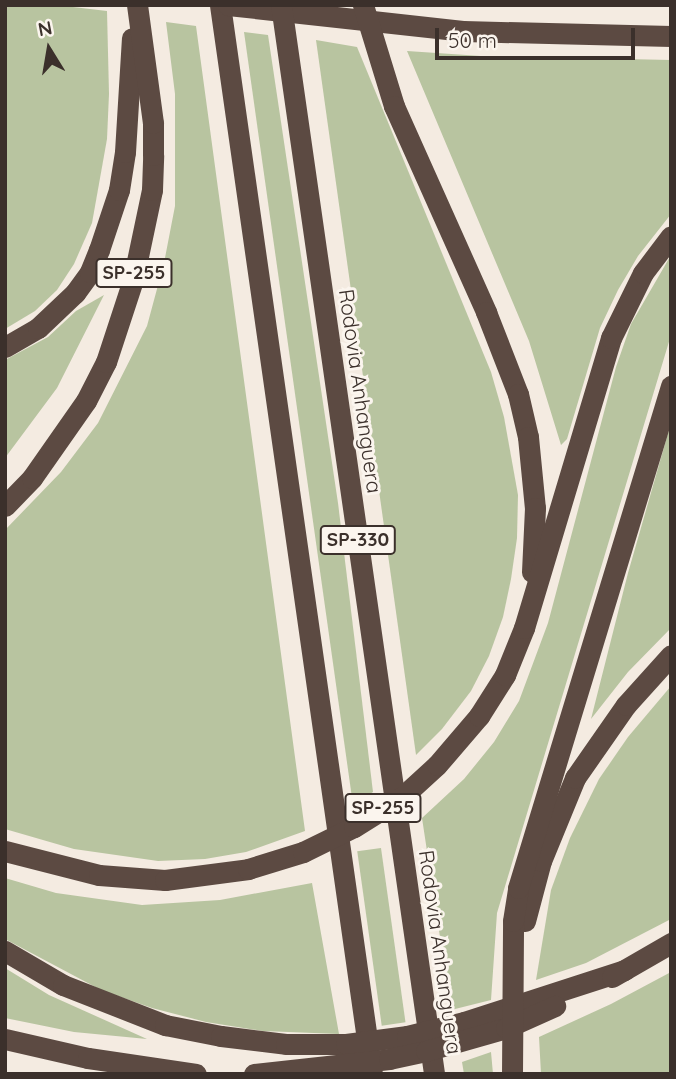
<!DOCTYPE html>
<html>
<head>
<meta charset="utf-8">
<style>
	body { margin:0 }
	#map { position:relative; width:676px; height:1079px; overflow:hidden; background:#f4ebe1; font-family:Quicksand,sans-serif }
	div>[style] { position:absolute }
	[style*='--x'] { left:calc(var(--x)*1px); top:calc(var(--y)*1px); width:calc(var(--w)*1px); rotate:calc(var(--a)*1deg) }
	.green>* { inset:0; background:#b8c4a0; transform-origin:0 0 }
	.highway>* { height:21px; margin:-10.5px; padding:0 10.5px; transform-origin:10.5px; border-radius:10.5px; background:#5c4a42 }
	span { translate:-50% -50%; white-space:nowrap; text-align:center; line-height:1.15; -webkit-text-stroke:6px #fbf5ee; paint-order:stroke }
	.shield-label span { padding:2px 5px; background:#fbf5ee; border:2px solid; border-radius:5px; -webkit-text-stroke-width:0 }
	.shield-label { font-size:19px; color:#3b302b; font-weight:700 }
	.street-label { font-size:21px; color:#3b302b }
	.frame { position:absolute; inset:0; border:7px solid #3b302b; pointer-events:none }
	.north { position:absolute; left:14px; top:14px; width:70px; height:70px; -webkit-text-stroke:5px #fbf5ee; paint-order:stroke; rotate:349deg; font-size:19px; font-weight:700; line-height:28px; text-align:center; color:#3b302b }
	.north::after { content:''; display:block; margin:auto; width:24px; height:32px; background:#3b302b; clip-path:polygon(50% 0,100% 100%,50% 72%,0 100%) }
	.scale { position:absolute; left:435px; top:28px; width:200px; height:32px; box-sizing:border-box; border:4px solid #3b302b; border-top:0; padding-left:9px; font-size:21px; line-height:24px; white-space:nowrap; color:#3b302b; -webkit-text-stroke:5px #fbf5ee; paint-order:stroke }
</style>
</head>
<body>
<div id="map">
	<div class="green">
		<div style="clip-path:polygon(5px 5px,56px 5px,107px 11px,109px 94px,107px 139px,92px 223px,74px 264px,57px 290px,35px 311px,5px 329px)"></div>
		<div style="clip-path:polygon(166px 22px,196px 26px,305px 831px,246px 852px,205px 859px,158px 861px,74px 849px,5px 829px,5px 530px,61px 472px,98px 423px,147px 326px,164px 263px,175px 206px,175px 94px)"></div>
		<div style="clip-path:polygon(244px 32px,268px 35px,338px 503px,373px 792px,353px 805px)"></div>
		<div style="clip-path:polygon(316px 40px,357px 47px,491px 372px,504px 417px,518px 495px,517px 538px,511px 579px,503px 617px,489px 656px,471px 691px,442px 729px,416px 755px)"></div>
		<div style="clip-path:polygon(407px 51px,481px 56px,671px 60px,671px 214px,638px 256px,618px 290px,600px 328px,567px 439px,561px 445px,529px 341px)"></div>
		<div style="clip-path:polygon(671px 255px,671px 335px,497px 913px,491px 1000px,451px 1010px,422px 818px,464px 779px,494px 742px,519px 701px,548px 623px,616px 367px,631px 324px)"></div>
		<div style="clip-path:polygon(104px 295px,57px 388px,5px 458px,5px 360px,48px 337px,76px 311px)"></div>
		<div style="clip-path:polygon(671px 423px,671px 628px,628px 672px,591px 719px,628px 573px)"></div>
		<div style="clip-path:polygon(671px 686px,671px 919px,586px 963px,536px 980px,551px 890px,570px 838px,599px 779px,628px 737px)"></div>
		<div style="left:381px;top:848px;width:176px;height:24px;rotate:82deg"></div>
		<div style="clip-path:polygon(5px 878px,56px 893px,142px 905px,220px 900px,312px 883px,339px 1034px,263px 1031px,206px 1022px,152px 1008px,101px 990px,5px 939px)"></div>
		<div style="clip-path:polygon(5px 968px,49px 995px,147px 1039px,74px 1032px,5px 1018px)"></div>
		<div style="clip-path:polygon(671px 972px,671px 1074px,541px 1074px,539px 1037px,611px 1004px)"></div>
		<div style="clip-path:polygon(491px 1052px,493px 1074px,464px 1074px,462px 1062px)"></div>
	</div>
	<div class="highway">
		<div style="--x:220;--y:5;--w:1080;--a:81.91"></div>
		<div style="--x:228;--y:5;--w:236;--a:6.3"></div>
		<div style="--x:463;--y:31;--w:208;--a:1.4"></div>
		<div style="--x:281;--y:5;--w:1080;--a:81.85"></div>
		<div style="--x:363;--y:5;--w:106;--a:72.9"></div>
		<div style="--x:394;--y:106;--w:226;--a:65.9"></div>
		<div style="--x:486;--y:312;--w:88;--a:68.7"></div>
		<div style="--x:518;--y:394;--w:44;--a:76.9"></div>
		<div style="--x:528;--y:437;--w:71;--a:84.4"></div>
		<div style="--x:535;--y:508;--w:64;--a:92.7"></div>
		<div style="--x:5;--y:347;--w:38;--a:-30"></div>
		<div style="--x:38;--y:328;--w:51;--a:-43.4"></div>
		<div style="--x:75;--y:293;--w:26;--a:-54"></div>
		<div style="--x:90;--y:272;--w:24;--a:-68"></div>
		<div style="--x:99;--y:250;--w:63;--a:-71.6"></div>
		<div style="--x:119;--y:190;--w:38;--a:-81"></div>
		<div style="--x:125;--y:152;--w:114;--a:-86.5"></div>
		<div style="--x:5;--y:506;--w:39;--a:-46"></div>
		<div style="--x:32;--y:478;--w:94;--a:-55"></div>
		<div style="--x:86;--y:401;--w:44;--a:-62.9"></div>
		<div style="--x:106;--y:362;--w:86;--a:-71.8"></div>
		<div style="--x:133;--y:280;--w:92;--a:-78.1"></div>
		<div style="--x:152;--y:190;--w:35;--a:-88"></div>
		<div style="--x:153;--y:155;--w:32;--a:-90"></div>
		<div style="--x:153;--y:123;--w:119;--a:-97.7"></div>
		<div style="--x:5;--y:851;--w:97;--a:14.3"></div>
		<div style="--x:99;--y:875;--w:66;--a:4.3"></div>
		<div style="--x:165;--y:880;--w:84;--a:-7.5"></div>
		<div style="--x:248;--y:869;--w:58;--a:-17.2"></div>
		<div style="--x:303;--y:852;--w:57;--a:-26.1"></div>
		<div style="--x:354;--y:827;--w:57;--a:-32"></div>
		<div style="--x:402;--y:797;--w:47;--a:-42.4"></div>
		<div style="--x:437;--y:765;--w:65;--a:-49.4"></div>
		<div style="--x:479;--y:716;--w:49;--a:-57.6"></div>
		<div style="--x:505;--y:675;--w:51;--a:-68"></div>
		<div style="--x:524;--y:628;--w:303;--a:-73.3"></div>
		<div style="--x:611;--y:338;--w:72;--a:-63.8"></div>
		<div style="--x:643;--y:273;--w:46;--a:-52.9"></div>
		<div style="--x:525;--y:921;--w:62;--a:-75.1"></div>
		<div style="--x:541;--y:861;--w:90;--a:-67.7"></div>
		<div style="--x:575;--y:778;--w:89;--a:-55.1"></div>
		<div style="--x:626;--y:705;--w:67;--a:-48"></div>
		<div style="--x:5;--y:951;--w:67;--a:30.4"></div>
		<div style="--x:63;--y:985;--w:110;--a:21.4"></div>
		<div style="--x:165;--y:1025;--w:57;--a:11.1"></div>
		<div style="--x:221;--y:1036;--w:65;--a:7"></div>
		<div style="--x:286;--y:1044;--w:60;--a:0"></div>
		<div style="--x:346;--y:1044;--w:62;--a:-7.5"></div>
		<div style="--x:407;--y:1036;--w:59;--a:-13.8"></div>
		<div style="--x:464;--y:1022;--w:169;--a:-17.9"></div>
		<div style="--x:612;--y:977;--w:68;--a:-30"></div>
		<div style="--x:5;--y:1039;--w:85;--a:12.9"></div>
		<div style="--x:88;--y:1058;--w:109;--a:8.4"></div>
		<div style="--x:254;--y:1074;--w:136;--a:-6.3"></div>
		<div style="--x:389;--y:1059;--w:38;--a:-12"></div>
		<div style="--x:426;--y:1051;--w:83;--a:-16"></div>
		<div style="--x:506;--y:1028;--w:54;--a:-24.2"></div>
		<div style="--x:512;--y:1074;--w:153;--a:-89.6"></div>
		<div style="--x:513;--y:921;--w:33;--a:-81"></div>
		<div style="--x:518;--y:888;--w:525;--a:-73.05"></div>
	</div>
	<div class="shield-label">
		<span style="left:134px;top:273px">SP-255</span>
		<span style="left:358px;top:540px">SP-330</span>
		<span style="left:383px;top:808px">SP-255</span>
	</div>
	<div class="street-label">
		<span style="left:361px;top:391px;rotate:82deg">Rodovia Anhanguera</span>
		<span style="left:441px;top:952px;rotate:82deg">Rodovia Anhanguera</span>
	</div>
	<div class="frame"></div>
	<div class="north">N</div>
	<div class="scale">50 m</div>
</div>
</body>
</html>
